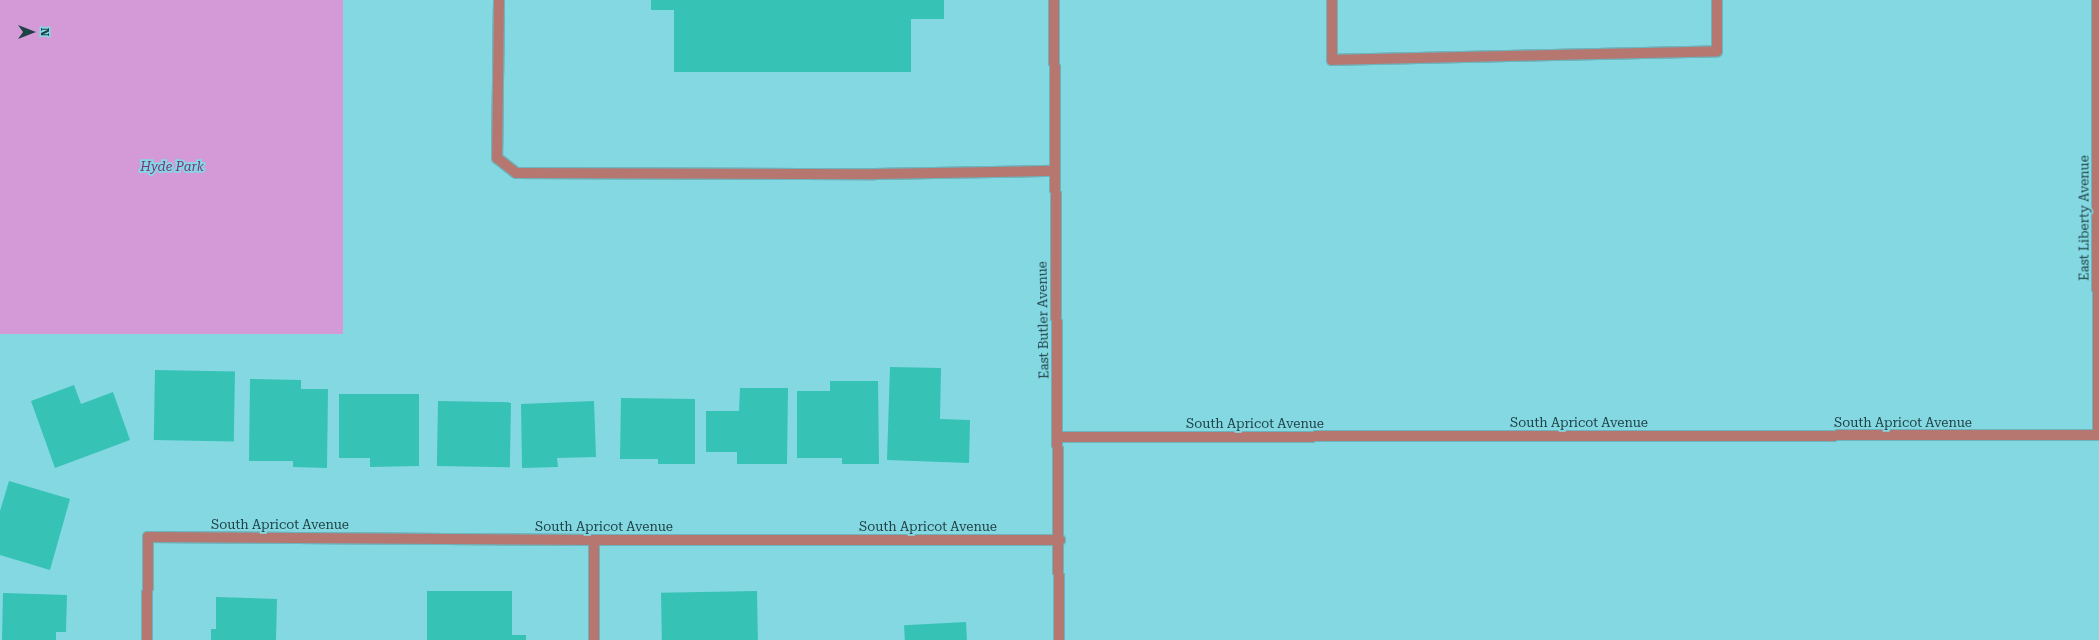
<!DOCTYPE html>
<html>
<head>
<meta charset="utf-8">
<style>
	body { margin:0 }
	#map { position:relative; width:2099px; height:640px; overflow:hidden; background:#84d8e2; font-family:"Roboto Serif",serif }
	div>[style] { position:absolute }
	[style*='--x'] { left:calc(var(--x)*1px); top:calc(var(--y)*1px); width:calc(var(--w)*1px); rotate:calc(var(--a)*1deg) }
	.green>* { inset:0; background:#d49ad7; transform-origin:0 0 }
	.building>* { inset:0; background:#36c2b4; transform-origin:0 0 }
	.roads { filter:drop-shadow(1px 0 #6cb4bd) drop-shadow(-1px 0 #6cb4bd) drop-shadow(0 1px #6cb4bd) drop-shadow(0 -1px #6cb4bd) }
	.minor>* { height:10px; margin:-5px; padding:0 5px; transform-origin:5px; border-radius:5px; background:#b67771 }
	span { translate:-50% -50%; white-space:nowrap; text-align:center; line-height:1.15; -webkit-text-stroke:3.5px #84d8e2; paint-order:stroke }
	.park-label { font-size:13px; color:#7c3181; font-style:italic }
	.street-label { font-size:13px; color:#1e4246 }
	.north { position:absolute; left:12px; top:12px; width:40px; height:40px; -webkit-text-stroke:3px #84d8e2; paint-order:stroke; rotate:90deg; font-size:11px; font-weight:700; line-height:16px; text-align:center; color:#1e4246 }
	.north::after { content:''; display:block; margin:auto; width:14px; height:18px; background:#1e4246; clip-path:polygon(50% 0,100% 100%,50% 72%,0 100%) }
</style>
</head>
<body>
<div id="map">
	<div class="green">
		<div style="left:0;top:0;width:343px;height:334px"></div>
	</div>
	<div class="building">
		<div style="clip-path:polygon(651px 0,944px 0,944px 19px,911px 19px,911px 72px,674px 72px,674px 10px,651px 10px)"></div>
		<div style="clip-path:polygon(890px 367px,941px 368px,940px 419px,970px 420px,969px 463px,887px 460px)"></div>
		<div style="left:155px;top:370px;width:80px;height:70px;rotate:1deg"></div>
		<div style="clip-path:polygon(250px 379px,301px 380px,301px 389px,328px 389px,327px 468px,293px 467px,293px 461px,249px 461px)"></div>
		<div style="clip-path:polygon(830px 381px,878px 381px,879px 464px,842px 464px,842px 458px,797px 458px,797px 391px,830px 391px)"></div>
		<div style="clip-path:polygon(74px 385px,81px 404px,113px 392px,130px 440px,55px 468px,31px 401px)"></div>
		<div style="clip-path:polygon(740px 388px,788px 388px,787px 464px,737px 464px,737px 452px,706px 452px,706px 411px,739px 411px)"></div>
		<div style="clip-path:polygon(339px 394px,419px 394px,419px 466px,370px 467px,370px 458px,339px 458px)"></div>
		<div style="clip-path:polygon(621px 398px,695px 399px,695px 464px,658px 464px,658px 459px,620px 459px)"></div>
		<div style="left:438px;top:401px;width:73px;height:65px;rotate:1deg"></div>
		<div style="clip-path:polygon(594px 401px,596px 457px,557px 458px,558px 467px,522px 468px,521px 404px)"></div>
		<div style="clip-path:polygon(9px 481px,70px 499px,50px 570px,0 555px,0 511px)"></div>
		<div style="clip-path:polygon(427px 591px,512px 591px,512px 635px,526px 635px,526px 640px,427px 640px)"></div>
		<div style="left:757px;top:591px;width:49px;height:96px;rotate:89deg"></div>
		<div style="clip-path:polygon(3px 593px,67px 595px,66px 632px,56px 632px,56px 640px,2px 640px)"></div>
		<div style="clip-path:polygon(216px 597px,277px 599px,276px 640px,211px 640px,211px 629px,216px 629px)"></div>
		<div style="left:966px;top:622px;width:18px;height:62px;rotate:87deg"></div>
	</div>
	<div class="roads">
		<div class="minor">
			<div style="--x:499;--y:0;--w:158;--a:90.7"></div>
			<div style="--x:497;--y:158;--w:24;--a:38"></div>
			<div style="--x:516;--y:173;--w:359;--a:0.2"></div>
			<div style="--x:875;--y:174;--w:180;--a:-1"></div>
			<div style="--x:1054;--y:0;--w:640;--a:89.55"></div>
			<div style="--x:1332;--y:0;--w:60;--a:90"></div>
			<div style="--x:1332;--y:60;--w:385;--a:-1.3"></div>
			<div style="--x:1717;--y:51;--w:51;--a:-90"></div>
			<div style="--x:2097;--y:0;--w:435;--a:89.9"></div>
			<div style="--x:1059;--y:437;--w:1040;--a:-0.11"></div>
			<div style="--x:594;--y:540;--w:100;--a:90"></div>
			<div style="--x:147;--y:640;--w:103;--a:-89.4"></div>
			<div style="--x:148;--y:537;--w:446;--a:0.4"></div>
			<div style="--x:594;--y:540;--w:466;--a:0"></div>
		</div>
	</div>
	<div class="park-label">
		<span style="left:172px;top:167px">Hyde Park</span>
	</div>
	<div class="street-label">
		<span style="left:2085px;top:218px;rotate:-90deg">East Liberty Avenue</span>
		<span style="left:1044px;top:320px;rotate:-91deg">East Butler Avenue</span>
		<span style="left:1579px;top:423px">South Apricot Avenue</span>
		<span style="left:1903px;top:423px">South Apricot Avenue</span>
		<span style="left:1255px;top:424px">South Apricot Avenue</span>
		<span style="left:280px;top:525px">South Apricot Avenue</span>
		<span style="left:604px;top:527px">South Apricot Avenue</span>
		<span style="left:928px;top:527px">South Apricot Avenue</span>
	</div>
	<div class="north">N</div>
</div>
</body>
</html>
